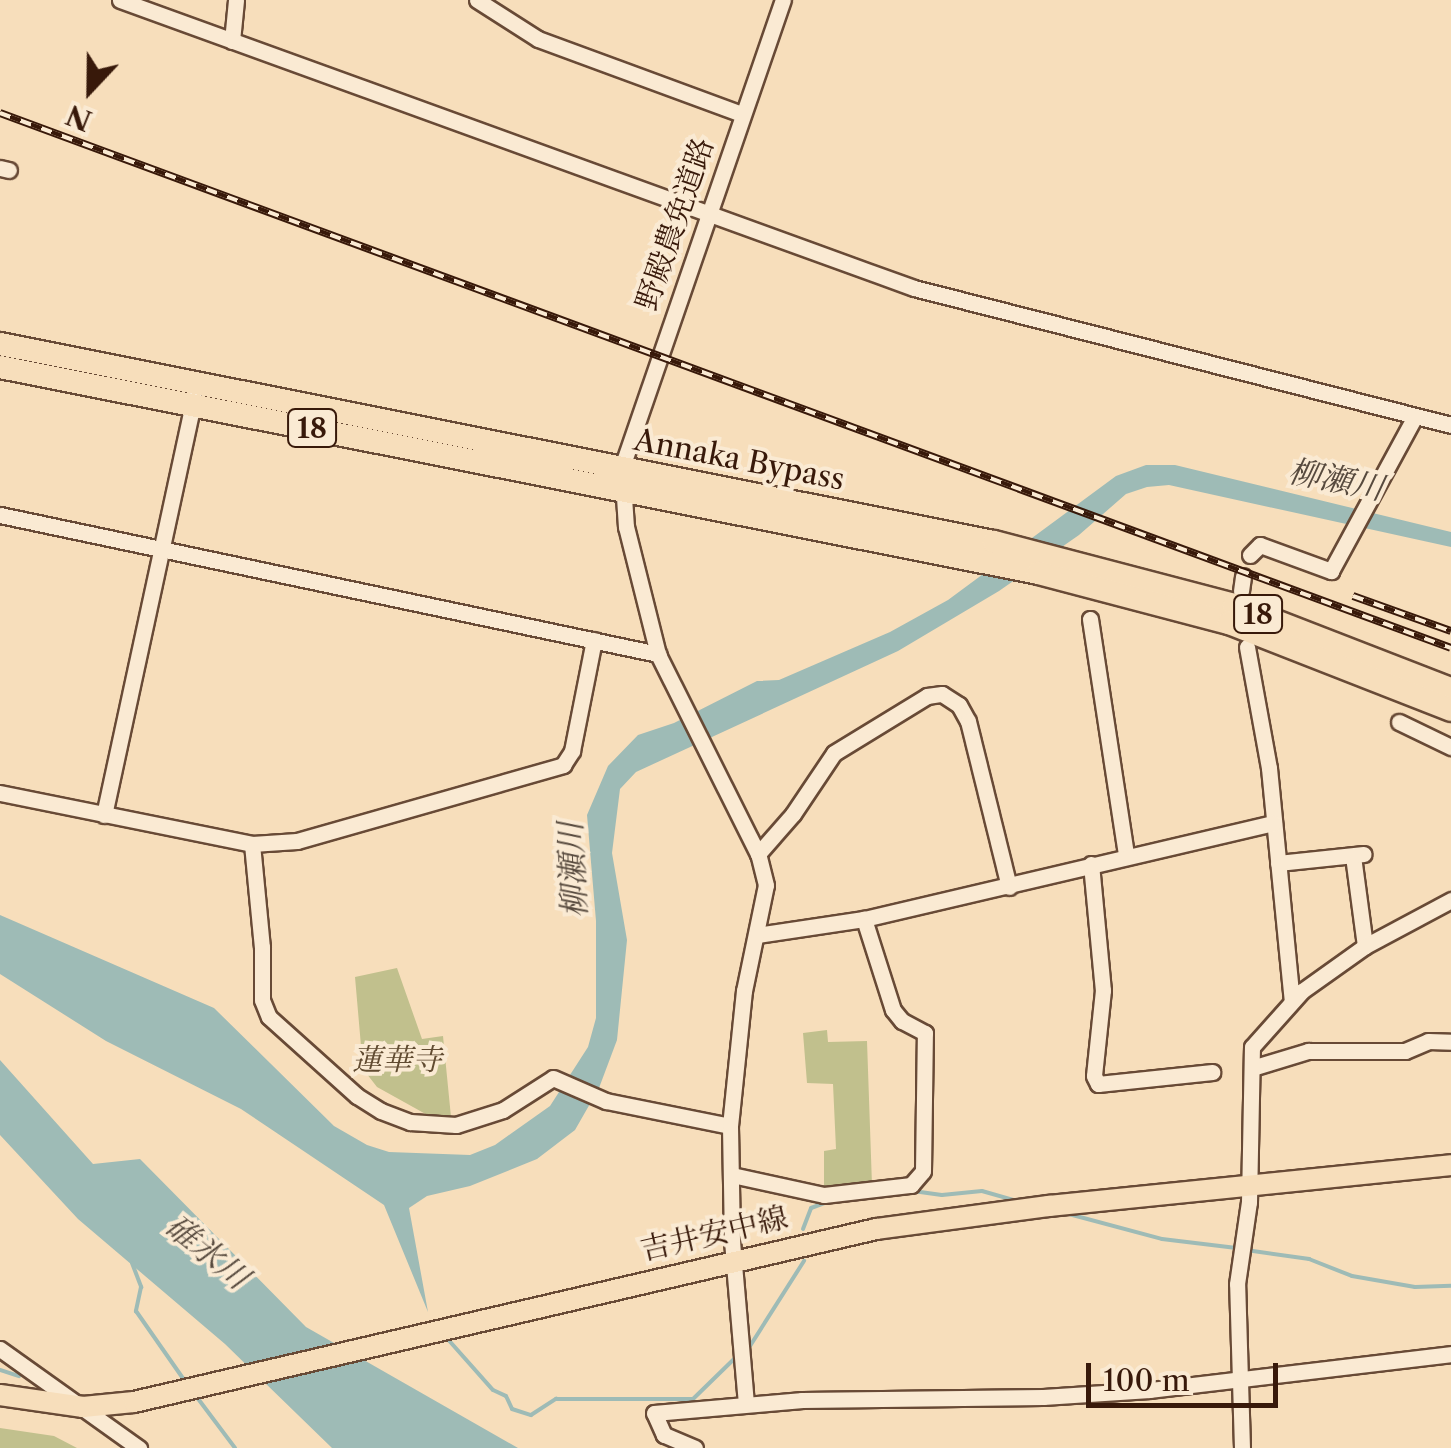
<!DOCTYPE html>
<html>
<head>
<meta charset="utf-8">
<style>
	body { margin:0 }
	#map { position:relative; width:1451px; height:1448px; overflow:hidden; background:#f7debb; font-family:"Libre Caslon Text","Noto Serif JP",serif }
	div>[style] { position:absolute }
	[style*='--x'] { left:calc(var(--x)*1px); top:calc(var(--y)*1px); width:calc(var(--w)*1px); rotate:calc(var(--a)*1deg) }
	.green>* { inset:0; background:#c1c08d }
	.water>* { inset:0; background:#9ebbb6 }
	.stream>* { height:4px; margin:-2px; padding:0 2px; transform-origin:2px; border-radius:2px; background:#9ebbb6 }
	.roads { filter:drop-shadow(2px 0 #684a36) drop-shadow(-2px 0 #684a36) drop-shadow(0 2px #684a36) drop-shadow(0 -2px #684a36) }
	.minor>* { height:15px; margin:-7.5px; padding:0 7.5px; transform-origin:7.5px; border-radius:7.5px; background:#faead3 }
	.major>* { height:20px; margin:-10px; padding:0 10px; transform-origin:10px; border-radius:10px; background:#f7debb }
	.highway>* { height:22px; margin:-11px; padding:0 11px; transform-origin:11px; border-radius:11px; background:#f7debb }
	.rail>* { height:8px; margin-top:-4px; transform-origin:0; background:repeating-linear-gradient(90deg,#faead3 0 11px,#38190a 0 22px); box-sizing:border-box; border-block:2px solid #38190a }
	span { translate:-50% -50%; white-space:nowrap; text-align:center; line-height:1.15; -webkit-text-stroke:8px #faead3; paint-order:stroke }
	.shield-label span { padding:2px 8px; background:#faead3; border:2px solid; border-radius:8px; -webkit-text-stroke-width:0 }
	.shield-label { font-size:28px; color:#38190a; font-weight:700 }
	.street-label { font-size:30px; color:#38190a }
	.park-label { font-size:30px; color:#614b31; font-style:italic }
	.water-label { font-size:32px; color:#574a3e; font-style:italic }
	.north { position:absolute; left:40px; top:40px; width:100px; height:100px; -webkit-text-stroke:8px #faead3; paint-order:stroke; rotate:202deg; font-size:28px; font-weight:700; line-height:40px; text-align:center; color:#38190a }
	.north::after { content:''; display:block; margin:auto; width:35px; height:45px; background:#38190a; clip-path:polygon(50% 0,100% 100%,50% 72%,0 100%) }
	.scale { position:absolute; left:1086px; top:1363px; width:192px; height:45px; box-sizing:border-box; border:5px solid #38190a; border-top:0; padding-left:12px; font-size:30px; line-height:35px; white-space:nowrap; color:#38190a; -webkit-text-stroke:8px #faead3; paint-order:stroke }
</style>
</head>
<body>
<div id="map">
	<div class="green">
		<div style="clip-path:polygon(397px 968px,422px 1039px,443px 1036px,451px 1117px,431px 1117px,377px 1087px,363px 1069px,355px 977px)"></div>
		<div style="clip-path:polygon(827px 1030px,828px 1042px,867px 1041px,872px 1185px,824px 1191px,824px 1151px,836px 1149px,833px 1084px,807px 1083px,803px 1033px)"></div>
		<div style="clip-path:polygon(0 1428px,54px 1436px,77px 1448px,0 1448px)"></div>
	</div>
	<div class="water">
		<div style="clip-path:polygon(1146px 465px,1175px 465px,1451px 532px,1451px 547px,1169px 485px,1147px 487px,1126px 494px,1079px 535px,999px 591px,898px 651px,636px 772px,620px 789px,612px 853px,627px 940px,617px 1040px,599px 1088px,575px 1130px,537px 1159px,470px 1186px,427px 1196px,409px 1208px,428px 1312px,384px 1205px,241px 1109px,106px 1041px,0 974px,0 915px,214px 1008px,334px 1126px,367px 1145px,389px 1152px,470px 1155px,495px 1145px,550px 1106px,588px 1047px,596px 1018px,596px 921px,587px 815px,608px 766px,638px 735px,674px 723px,757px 681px,779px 680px,890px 632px,948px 600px,1116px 476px)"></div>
		<div style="clip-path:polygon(0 1060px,93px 1164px,140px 1159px,306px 1327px,518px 1448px,332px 1448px,225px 1344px,78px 1219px,0 1135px)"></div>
	</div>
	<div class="stream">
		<div style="--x:913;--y:1191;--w:29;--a:8"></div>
		<div style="--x:942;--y:1195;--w:40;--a:-5.7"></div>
		<div style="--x:982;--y:1191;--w:36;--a:16"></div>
		<div style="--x:1065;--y:1213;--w:100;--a:15"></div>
		<div style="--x:1162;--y:1239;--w:75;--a:6.9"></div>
		<div style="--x:803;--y:1229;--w:22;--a:-69"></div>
		<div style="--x:811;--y:1208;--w:20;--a:-20"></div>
		<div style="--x:1246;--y:1250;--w:64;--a:8.1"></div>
		<div style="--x:1309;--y:1259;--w:46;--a:21.6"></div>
		<div style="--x:1352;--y:1276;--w:64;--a:9.9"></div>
		<div style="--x:1415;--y:1287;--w:36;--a:-2"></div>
		<div style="--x:132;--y:1263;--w:26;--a:69"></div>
		<div style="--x:141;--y:1287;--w:25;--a:102"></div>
		<div style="--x:136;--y:1311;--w:89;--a:55.1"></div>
		<div style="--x:445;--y:1336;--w:72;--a:48.4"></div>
		<div style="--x:493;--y:1390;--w:14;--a:25"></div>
		<div style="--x:506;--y:1396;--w:14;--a:65"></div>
		<div style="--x:512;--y:1409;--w:20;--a:18"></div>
		<div style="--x:531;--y:1415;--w:30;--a:-33"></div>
		<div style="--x:556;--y:1399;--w:137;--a:0"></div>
		<div style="--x:693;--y:1399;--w:62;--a:-44.3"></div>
		<div style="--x:750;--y:1346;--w:101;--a:-57.6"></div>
		<div style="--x:0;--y:1370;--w:20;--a:18"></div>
		<div style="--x:196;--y:1396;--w:65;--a:53.1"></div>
	</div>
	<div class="roads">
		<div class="minor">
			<div style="--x:120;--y:0;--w:845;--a:19.94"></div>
			<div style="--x:914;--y:288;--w:554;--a:14.31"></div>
			<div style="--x:477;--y:0;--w:72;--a:32.6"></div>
			<div style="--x:538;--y:39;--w:217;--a:20.2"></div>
			<div style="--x:232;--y:41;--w:41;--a:-84.4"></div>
			<div style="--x:0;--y:168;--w:9;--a:13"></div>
			<div style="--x:0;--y:515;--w:673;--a:11.93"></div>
			<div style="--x:1250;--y:555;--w:14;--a:-45"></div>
			<div style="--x:1260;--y:545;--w:76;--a:20.1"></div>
			<div style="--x:1331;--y:571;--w:176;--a:-61.5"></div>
			<div style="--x:1241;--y:591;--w:15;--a:-82"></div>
			<div style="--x:1090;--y:619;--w:239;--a:81.3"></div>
			<div style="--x:1247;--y:647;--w:123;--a:79.7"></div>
			<div style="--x:1269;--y:768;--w:234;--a:84.4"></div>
			<div style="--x:1399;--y:722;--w:58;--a:25.7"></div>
			<div style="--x:0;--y:793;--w:257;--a:11.4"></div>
			<div style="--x:252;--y:844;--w:45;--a:-3.8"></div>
			<div style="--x:297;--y:841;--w:277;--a:-15.9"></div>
			<div style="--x:563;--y:765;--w:17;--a:-57"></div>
			<div style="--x:572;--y:751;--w:113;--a:-78.8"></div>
			<div style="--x:104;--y:815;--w:427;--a:-77.8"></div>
			<div style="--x:252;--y:844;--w:103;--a:84.5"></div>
			<div style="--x:262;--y:947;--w:53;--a:90"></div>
			<div style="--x:262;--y:1000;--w:18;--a:68"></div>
			<div style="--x:269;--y:1017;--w:118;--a:41.9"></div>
			<div style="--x:357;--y:1096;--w:28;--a:32"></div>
			<div style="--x:381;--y:1111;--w:31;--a:21"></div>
			<div style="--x:410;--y:1122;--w:46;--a:3.7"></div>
			<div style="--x:456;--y:1125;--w:49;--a:-17.7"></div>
			<div style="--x:503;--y:1110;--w:59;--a:-32.6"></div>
			<div style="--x:553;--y:1078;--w:58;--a:23.5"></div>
			<div style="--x:606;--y:1101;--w:126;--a:11.4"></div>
			<div style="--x:758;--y:854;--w:53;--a:-48.8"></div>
			<div style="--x:793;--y:814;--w:73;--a:-56.1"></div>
			<div style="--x:834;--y:753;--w:109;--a:-31.5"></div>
			<div style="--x:927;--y:696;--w:15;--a:-8"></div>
			<div style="--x:942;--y:694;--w:20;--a:33"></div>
			<div style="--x:959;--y:705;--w:18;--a:61"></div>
			<div style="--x:968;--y:721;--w:171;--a:76.1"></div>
			<div style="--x:1353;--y:856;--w:91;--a:82.4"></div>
			<div style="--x:1278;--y:863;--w:86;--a:-6"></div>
			<div style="--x:1091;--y:864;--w:127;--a:84.6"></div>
			<div style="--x:1103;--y:990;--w:86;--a:96"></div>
			<div style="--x:1094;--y:1076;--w:9;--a:63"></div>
			<div style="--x:1098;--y:1084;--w:115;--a:-6"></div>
			<div style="--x:757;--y:935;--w:108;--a:-8.5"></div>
			<div style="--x:864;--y:919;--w:421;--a:-13.2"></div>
			<div style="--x:1252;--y:1068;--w:59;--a:-16.9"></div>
			<div style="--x:1308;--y:1051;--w:97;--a:0"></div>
			<div style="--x:1405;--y:1051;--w:25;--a:-23"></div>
			<div style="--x:1428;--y:1041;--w:23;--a:2"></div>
			<div style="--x:732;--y:1175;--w:94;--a:12.3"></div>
			<div style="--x:824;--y:1195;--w:88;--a:-6.6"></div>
			<div style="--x:911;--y:1185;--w:18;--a:-49"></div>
			<div style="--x:923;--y:1171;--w:138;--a:-89.2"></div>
			<div style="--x:925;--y:1033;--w:26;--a:-152"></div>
			<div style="--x:902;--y:1021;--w:14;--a:-129"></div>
			<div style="--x:893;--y:1010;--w:96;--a:-107.7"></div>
			<div style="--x:0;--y:1349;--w:171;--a:35.5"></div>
			<div style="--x:746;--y:1404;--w:164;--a:-94.9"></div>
			<div style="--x:732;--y:1241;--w:115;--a:-91"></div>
			<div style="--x:730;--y:1126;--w:136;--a:-84.1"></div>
			<div style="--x:744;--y:991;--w:108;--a:-78.3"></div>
			<div style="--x:766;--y:885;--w:32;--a:-104"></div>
			<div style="--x:758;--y:854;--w:224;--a:-116.6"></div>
			<div style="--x:658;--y:654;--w:131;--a:-104.1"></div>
			<div style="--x:626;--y:527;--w:60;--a:-93.8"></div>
			<div style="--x:622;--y:467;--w:494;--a:-71"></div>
			<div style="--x:695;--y:1448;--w:34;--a:-157"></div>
			<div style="--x:664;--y:1435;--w:24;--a:-114"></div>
			<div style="--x:654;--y:1413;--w:149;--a:-5"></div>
			<div style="--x:802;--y:1400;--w:241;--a:-0.7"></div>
			<div style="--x:1043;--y:1397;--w:107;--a:-3.7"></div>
			<div style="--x:1150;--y:1390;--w:303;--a:-6.8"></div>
			<div style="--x:1242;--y:1448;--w:164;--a:-91.7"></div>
			<div style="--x:1237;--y:1284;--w:83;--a:-81.7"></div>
			<div style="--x:1249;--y:1202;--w:155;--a:-88.9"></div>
			<div style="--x:1252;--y:1047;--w:75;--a:-48.2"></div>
			<div style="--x:1302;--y:991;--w:77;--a:-35.5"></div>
			<div style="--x:1365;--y:946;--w:98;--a:-28.1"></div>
		</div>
		<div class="major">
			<div style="--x:0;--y:1395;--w:84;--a:8.2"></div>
			<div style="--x:83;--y:1407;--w:51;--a:-5.6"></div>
			<div style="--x:134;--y:1402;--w:762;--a:-13.12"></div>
			<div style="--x:876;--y:1229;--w:175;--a:-7.6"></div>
			<div style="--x:1049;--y:1206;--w:404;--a:-5.8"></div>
		</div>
		<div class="highway">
			<div style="--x:0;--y:344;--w:1014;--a:11.27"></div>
			<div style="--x:994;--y:542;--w:248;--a:14.7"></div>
			<div style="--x:1234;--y:605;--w:233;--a:21.2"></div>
			<div style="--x:0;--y:367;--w:1058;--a:11.22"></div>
			<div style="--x:1038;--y:573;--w:197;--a:14.7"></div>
			<div style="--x:1229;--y:623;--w:238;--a:21.4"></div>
		</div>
	</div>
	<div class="rail">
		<div style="--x:0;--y:113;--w:1546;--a:20.24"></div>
		<div style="--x:1353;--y:596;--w:104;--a:19.7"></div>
	</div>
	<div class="shield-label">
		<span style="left:312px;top:428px">18</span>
		<span style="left:1258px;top:614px">18</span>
	</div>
	<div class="street-label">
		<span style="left:675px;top:224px;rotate:-71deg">野殿農免道路</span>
		<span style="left:739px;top:460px;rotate:11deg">Annaka Bypass</span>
		<span style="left:714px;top:1234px;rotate:-13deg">吉井安中線</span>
	</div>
	<div class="park-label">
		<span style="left:397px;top:1060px">蓮華寺</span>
	</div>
	<div class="water-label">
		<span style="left:1336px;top:480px;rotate:11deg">柳瀬川</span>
		<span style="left:573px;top:870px;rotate:-93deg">柳瀬川</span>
		<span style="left:207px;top:1252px;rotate:39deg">碓氷川</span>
	</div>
	<div class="north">N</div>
	<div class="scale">100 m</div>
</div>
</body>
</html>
